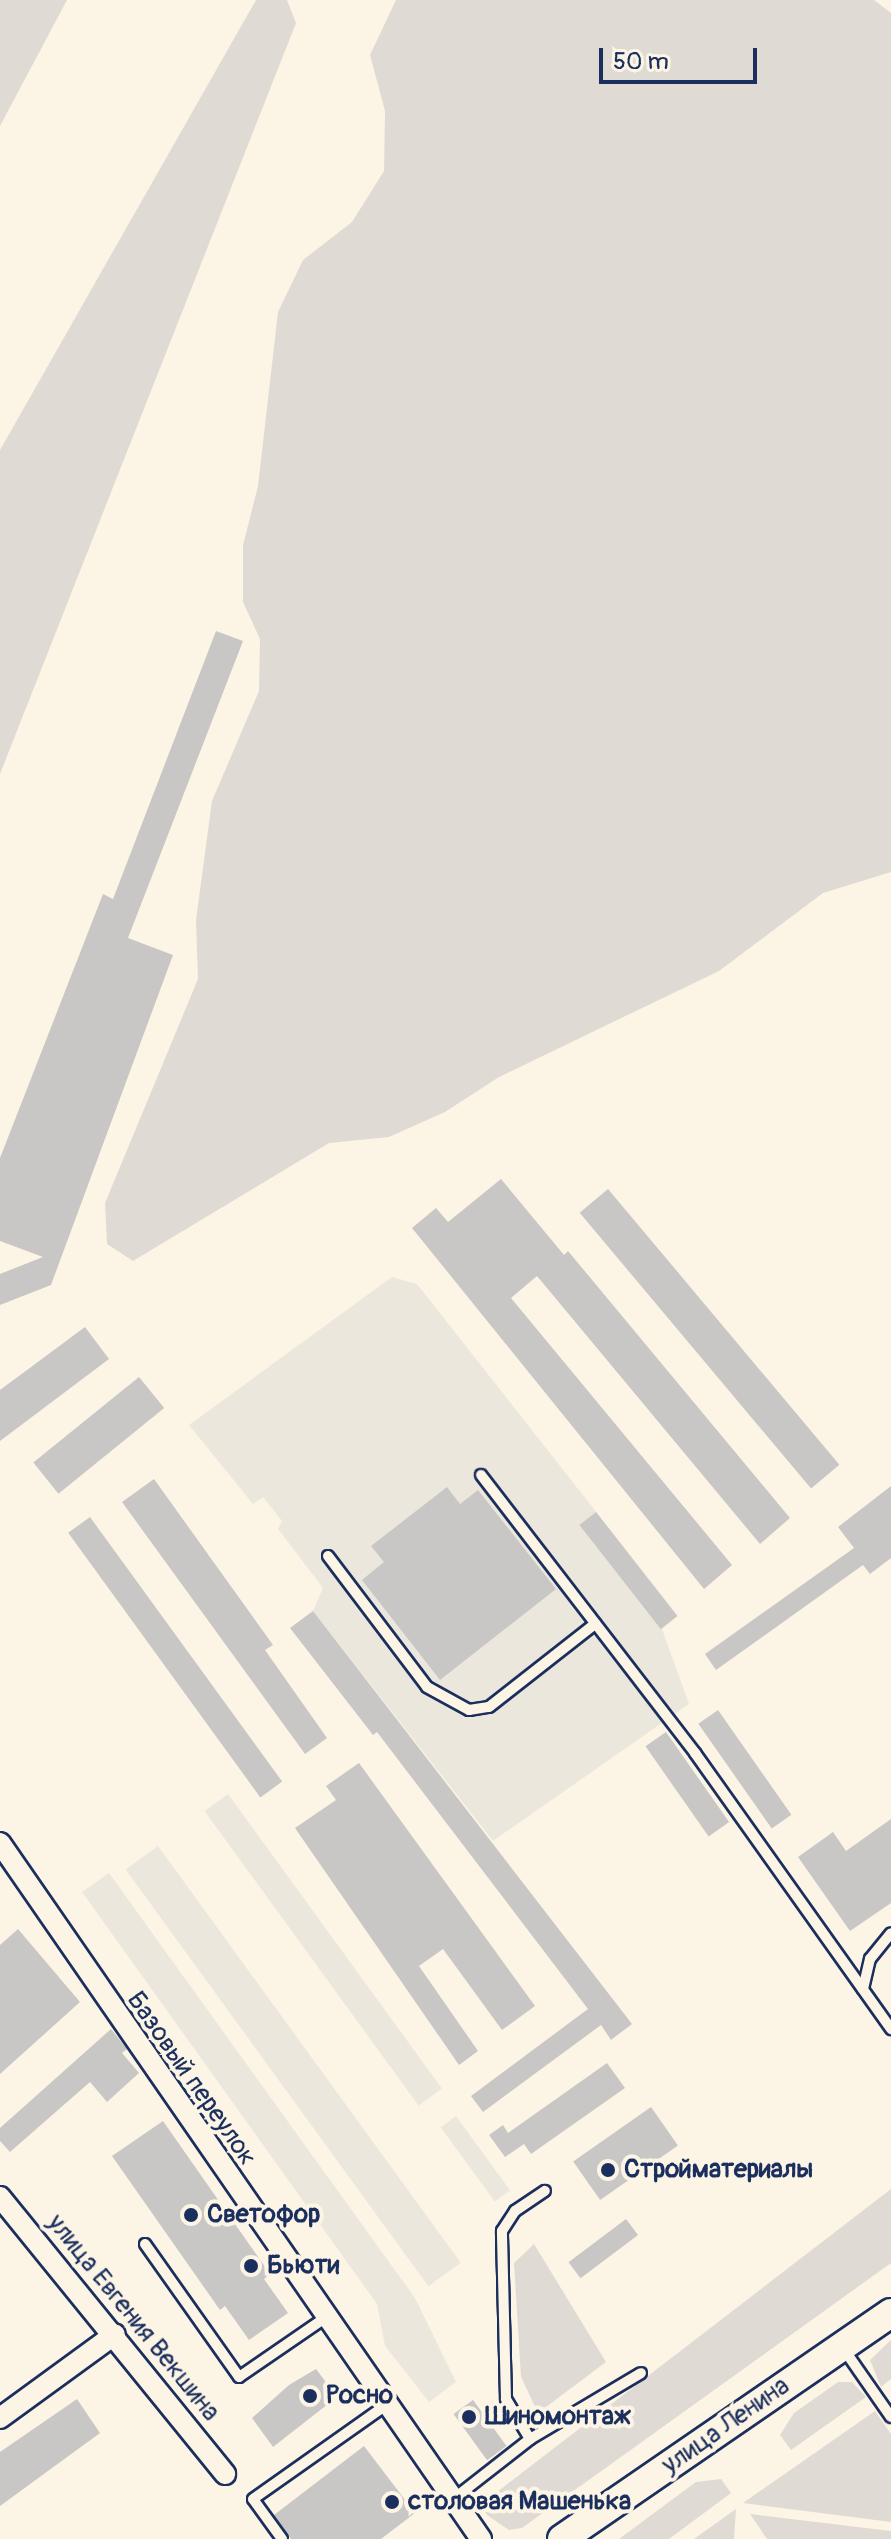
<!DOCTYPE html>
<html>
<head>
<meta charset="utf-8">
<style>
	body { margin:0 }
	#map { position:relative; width:891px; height:2539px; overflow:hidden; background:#fcf5e5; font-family:Pangolin,sans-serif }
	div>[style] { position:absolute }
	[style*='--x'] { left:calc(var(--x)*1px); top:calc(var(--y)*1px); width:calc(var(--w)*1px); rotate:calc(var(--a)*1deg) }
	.built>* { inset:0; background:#ece7dc; transform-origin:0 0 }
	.green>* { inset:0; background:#dfdbd4 }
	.building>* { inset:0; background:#c8c7c6; transform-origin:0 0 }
	.roads { filter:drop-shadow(2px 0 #1b2f5e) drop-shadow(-2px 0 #1b2f5e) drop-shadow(0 2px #1b2f5e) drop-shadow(0 -2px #1b2f5e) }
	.lane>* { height:10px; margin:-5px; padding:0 5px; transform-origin:5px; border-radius:5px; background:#fcf5e5 }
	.street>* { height:20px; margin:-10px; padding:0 10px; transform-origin:10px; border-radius:10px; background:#fcf5e5 }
	.secondary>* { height:28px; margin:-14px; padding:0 14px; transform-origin:14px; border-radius:14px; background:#fcf5e5 }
	.dots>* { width:22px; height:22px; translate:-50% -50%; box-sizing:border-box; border:4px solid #fcf5e5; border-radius:50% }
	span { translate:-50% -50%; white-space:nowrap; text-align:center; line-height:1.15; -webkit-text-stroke:8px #fcf5e5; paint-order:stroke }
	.street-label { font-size:26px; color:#1b2f5e }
	.poi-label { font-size:26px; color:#1b2f5e; font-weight:700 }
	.left { translate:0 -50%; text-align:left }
	.scale { position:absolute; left:599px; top:48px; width:158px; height:36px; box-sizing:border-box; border:4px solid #1b2f5e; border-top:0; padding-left:10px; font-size:24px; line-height:28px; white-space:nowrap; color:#1b2f5e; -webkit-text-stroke:6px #fcf5e5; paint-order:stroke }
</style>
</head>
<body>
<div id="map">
	<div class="built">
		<div style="clip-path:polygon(392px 1277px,417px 1284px,678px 1616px,662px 1629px,689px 1704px,493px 1841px,313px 1611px,323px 1588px,278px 1529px,282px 1521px,263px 1497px,253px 1504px,189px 1425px)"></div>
		<div style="left:228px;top:1794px;width:364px;height:29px;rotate:54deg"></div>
		<div style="left:158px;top:1846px;width:515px;height:40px;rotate:54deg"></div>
		<div style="clip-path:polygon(109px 1873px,415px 2298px,456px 2382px,429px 2402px,385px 2346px,377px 2304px,82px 1892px)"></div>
		<div style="left:456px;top:2116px;width:92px;height:19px;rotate:54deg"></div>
	</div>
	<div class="green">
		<div style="clip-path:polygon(0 0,67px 0,0 126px)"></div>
		<div style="clip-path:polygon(256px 0,287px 0,296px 23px,0 774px,0 450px)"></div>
		<div style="clip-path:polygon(396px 0,874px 0,891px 13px,891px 872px,823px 893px,719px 971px,499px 1077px,445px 1112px,389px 1137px,329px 1143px,133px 1261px,107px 1244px,105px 1203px,198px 979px,196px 920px,212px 801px,259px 691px,260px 639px,243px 602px,243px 545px,258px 486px,278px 312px,303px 260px,352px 222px,384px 171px,385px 111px,370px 55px)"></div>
		<div style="clip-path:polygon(891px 2189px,891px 2263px,522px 2528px,509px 2530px,487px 2515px,480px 2505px)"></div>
		<div style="clip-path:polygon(534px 2244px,606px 2362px,538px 2413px,521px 2377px,514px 2263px)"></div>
		<div style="clip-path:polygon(891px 2340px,891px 2379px,881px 2387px,870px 2360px)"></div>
		<div style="clip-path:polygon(838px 2382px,852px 2382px,866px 2397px,791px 2450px,780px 2435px,794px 2413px)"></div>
		<div style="clip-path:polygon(875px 2411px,891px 2434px,891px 2522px,743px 2503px)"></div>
		<div style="clip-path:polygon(721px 2479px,731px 2493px,669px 2539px,619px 2539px,696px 2482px)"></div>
		<div style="clip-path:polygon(736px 2509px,734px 2539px,694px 2539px)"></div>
		<div style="clip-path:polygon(750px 2514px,891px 2531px,891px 2539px,767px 2539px)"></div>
	</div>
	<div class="building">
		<div style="clip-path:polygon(216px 631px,243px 641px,128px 938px,173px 955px,51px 1285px,0 1305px,0 1274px,43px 1257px,0 1241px,0 1158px,103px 894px,113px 899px)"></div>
		<div style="clip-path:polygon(501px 1179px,564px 1255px,568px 1251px,790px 1518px,760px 1544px,537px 1276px,511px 1298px,732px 1565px,704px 1589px,412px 1228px,436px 1208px,448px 1222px)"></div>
		<div style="left:608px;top:1189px;width:360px;height:37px;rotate:50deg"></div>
		<div style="clip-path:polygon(85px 1327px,109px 1359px,0 1441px,0 1390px)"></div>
		<div style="left:139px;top:1377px;width:40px;height:136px;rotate:51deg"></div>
		<div style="clip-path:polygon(154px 1479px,273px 1645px,265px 1650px,327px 1738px,305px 1754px,122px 1502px)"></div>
		<div style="clip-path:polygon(891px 1486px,891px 1558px,870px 1574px,863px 1565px,716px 1670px,705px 1654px,854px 1548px,838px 1527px)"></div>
		<div style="clip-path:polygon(447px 1487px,460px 1504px,478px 1490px,556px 1589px,440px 1680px,362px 1580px,384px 1562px,371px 1546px)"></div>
		<div style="left:596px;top:1512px;width:132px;height:21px;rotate:52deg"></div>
		<div style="left:90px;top:1517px;width:327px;height:27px;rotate:54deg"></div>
		<div style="clip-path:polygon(313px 1611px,632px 2024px,611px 2040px,601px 2025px,483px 2112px,471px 2096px,588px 2009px,377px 1732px,373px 1735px,290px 1628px)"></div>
		<div style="left:718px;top:1710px;width:128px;height:24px;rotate:55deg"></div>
		<div style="left:666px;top:1732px;width:110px;height:25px;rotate:55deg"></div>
		<div style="clip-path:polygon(359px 1763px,535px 2006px,502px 2030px,443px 1949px,419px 1966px,478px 2051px,459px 2065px,295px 1828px,336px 1800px,326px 1786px)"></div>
		<div style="clip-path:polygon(891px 1819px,891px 1903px,850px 1931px,798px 1857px,833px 1832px,846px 1851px)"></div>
		<div style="clip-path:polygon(18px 1929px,80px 2002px,0 2074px,0 1945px)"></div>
		<div style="clip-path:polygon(111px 2029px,127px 2049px,122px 2053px,139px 2073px,107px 2102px,90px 2082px,10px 2152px,0 2141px,0 2128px)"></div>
		<div style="clip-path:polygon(607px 2063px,625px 2088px,531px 2154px,524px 2144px,505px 2157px,489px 2135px,503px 2125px,508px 2133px)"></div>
		<div style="left:651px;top:2107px;width:47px;height:95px;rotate:55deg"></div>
		<div style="clip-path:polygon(163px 2121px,270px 2274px,264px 2279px,288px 2313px,249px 2340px,225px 2306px,220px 2310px,112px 2156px)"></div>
		<div style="left:626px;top:2219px;width:20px;height:72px;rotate:53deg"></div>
		<div style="clip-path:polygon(316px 2369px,337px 2397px,273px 2447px,252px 2418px,289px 2385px)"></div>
		<div style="clip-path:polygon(77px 2399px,100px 2433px,0 2506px,0 2452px)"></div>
		<div style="left:473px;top:2400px;width:57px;height:24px;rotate:54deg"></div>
		<div style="clip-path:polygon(364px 2446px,415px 2513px,381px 2539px,291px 2539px,274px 2515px)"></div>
	</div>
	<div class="roads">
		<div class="lane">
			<div style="--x:481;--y:1475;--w:351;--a:52.4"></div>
			<div style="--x:695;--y:1753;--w:339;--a:54.6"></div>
			<div style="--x:328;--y:1556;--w:164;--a:52.9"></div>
			<div style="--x:427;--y:1687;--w:48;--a:28.7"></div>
			<div style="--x:469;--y:1710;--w:20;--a:-9"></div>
			<div style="--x:489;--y:1707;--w:135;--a:-38.1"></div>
			<div style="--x:863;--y:1989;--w:31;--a:-77"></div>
			<div style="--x:870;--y:1959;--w:33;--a:-51"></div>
			<div style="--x:145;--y:2244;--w:163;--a:54.7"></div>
			<div style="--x:239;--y:2377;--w:104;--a:-34.5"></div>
			<div style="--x:843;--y:2348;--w:84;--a:55.2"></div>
			<div style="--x:530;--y:2439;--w:47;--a:-121"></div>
			<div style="--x:506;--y:2399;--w:168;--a:-91.4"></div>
			<div style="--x:502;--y:2231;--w:24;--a:-57"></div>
			<div style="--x:515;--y:2211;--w:36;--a:-34"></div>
			<div style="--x:452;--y:2500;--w:99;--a:-38"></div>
			<div style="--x:530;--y:2439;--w:129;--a:-30.7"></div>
			<div style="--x:282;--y:2539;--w:49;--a:-125.9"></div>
			<div style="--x:253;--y:2499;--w:161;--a:-35.2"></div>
		</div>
		<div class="street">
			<div style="--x:0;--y:1843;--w:846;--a:55.35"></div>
			<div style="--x:0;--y:2197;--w:357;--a:50.9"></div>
			<div style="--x:0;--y:2418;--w:142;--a:-36.1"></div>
		</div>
		<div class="secondary">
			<div style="--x:562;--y:2539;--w:399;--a:-34.5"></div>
		</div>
	</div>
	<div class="dots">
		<div style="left:608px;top:2170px;background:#1b2f5e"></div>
		<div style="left:191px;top:2215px;background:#1b2f5e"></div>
		<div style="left:251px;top:2266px;background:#1b2f5e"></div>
		<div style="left:310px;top:2396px;background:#1b2f5e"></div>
		<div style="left:469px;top:2417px;background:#1b2f5e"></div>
		<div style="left:392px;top:2502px;background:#1b2f5e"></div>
	</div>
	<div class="street-label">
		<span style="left:191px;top:2079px;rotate:55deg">Базовый переулок</span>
		<span style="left:133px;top:2318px;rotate:51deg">улица Евгения Векшина</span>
		<span style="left:726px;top:2426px;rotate:-35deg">улица Ленина</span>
	</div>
	<div class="poi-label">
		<span class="left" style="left:624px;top:2170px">Стройматериалы</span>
		<span class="left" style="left:207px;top:2215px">Светофор</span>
		<span class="left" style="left:267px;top:2266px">Бьюти</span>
		<span class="left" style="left:326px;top:2396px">Росно</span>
		<span class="left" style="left:485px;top:2417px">Шиномонтаж</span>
		<span class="left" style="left:408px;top:2502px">cтоловая Машенька</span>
	</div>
	<div class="scale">50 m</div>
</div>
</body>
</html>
